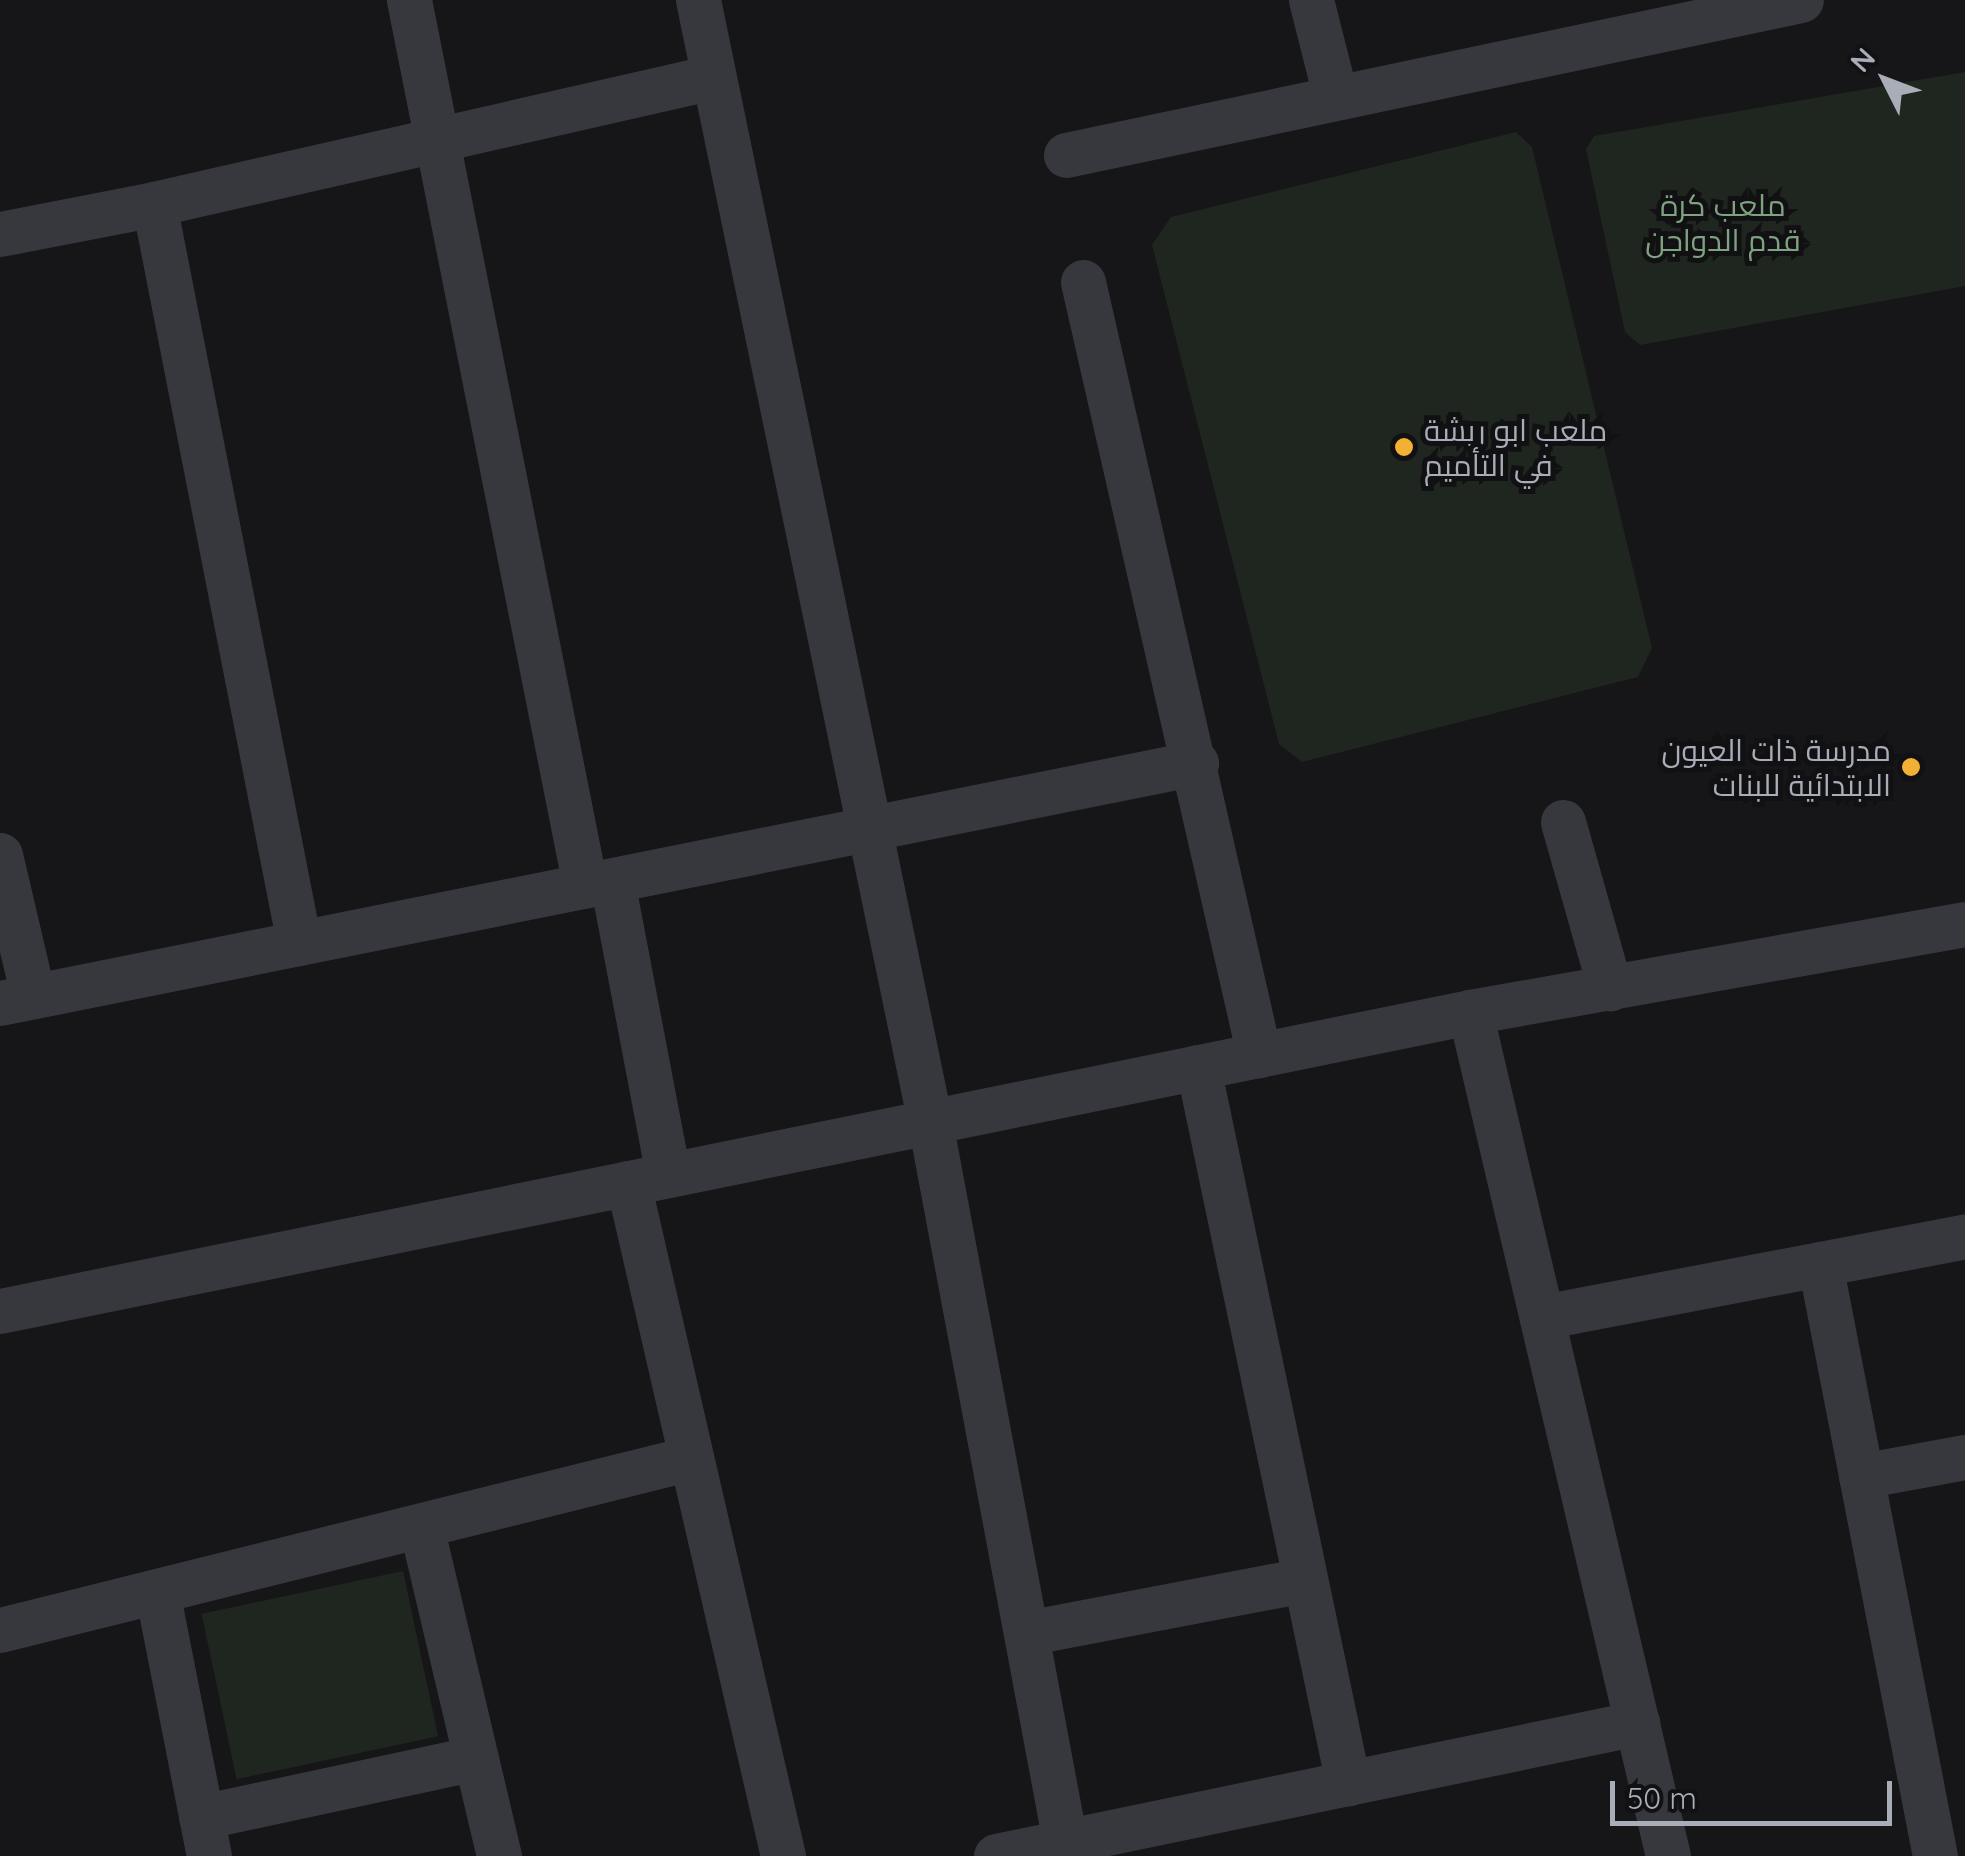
<!DOCTYPE html>
<html>
<head>
<meta charset="utf-8">
<style>
	body { margin:0 }
	#map { position:relative; width:1965px; height:1856px; overflow:hidden; background:#161618; font-family:Quicksand,Cairo,sans-serif }
	div>[style] { position:absolute }
	[style*='--x'] { left:calc(var(--x)*1px); top:calc(var(--y)*1px); width:calc(var(--w)*1px); rotate:calc(var(--a)*1deg) }
	.green>* { inset:0; background:#1e261f; transform-origin:0 0 }
	.minor>* { height:45px; margin:-22.5px; padding:0 22.5px; transform-origin:22.5px; border-radius:22.5px; background:#37383d }
	.dots>* { width:28px; height:28px; translate:-50% -50%; box-sizing:border-box; border:5px solid #111113; border-radius:50% }
	span { translate:-50% -50%; white-space:nowrap; text-align:center; line-height:1.15; -webkit-text-stroke:10px #111113; paint-order:stroke }
	.park-label { font-size:30px; color:#7fa381 }
	.poi-label { font-size:30px; color:#a8adb8 }
	.left { translate:0 -50%; text-align:left }
	.right { translate:-100% -50%; text-align:right }
	.north { position:absolute; left:1835px; top:30px; width:100px; height:100px; -webkit-text-stroke:8px #111113; paint-order:stroke; rotate:312deg; font-size:28px; font-weight:700; line-height:40px; text-align:center; color:#a8adb8 }
	.north::after { content:''; display:block; margin:auto; width:35px; height:45px; background:#a8adb8; clip-path:polygon(50% 0,100% 100%,50% 72%,0 100%) }
	.scale { position:absolute; left:1610px; top:1781px; width:282px; height:45px; box-sizing:border-box; border:5px solid #a8adb8; border-top:0; padding-left:12px; font-size:30px; line-height:35px; white-space:nowrap; color:#a8adb8; -webkit-text-stroke:8px #111113; paint-order:stroke }
</style>
</head>
<body>
<div id="map">
	<div class="green">
		<div style="clip-path:polygon(1965px 72px,1965px 286px,1640px 345px,1625px 332px,1586px 149px,1594px 136px)"></div>
		<div style="clip-path:polygon(1516px 132px,1532px 147px,1652px 648px,1638px 677px,1302px 762px,1279px 744px,1152px 245px,1171px 217px)"></div>
		<div style="left:403px;top:1571px;width:169px;height:206px;rotate:78deg"></div>
	</div>
	<div class="minor">
		<div style="--x:409;--y:0;--w:903;--a:78.76"></div>
		<div style="--x:698;--y:0;--w:1146;--a:78.32"></div>
		<div style="--x:930;--y:1122;--w:733;--a:79.38"></div>
		<div style="--x:1311;--y:0;--w:98;--a:75.8"></div>
		<div style="--x:1066;--y:155;--w:751;--a:-11.91"></div>
		<div style="--x:0;--y:234;--w:157;--a:-11"></div>
		<div style="--x:1083;--y:282;--w:793;--a:77.17"></div>
		<div style="--x:1563;--y:822;--w:173;--a:74.2"></div>
		<div style="--x:0;--y:855;--w:145;--a:76.8"></div>
		<div style="--x:612;--y:881;--w:299;--a:79.2"></div>
		<div style="--x:299;--y:943;--w:753;--a:-101.1"></div>
		<div style="--x:154;--y:204;--w:573;--a:-12.8"></div>
		<div style="--x:0;--y:1003;--w:1220;--a:-11.35"></div>
		<div style="--x:1470;--y:1012;--w:867;--a:76.8"></div>
		<div style="--x:1198;--y:1067;--w:732;--a:78.17"></div>
		<div style="--x:628;--y:1183;--w:691;--a:77.03"></div>
		<div style="--x:1820;--y:1264;--w:603;--a:79.01"></div>
		<div style="--x:0;--y:1311;--w:1500;--a:-11.5"></div>
		<div style="--x:1470;--y:1012;--w:503;--a:-10.08"></div>
		<div style="--x:1542;--y:1317;--w:431;--a:-10.8"></div>
		<div style="--x:1861;--y:1476;--w:106;--a:-10.4"></div>
		<div style="--x:421;--y:1526;--w:339;--a:76.7"></div>
		<div style="--x:157;--y:1591;--w:270;--a:78.9"></div>
		<div style="--x:0;--y:1630;--w:712;--a:-13.98"></div>
		<div style="--x:1026;--y:1633;--w:284;--a:-10.8"></div>
		<div style="--x:201;--y:1817;--w:281;--a:-12.1"></div>
		<div style="--x:996;--y:1856;--w:655;--a:-11.72"></div>
	</div>
	<div class="dots">
		<div style="left:1404px;top:447px;background:#f2b134"></div>
		<div style="left:1911px;top:767px;background:#f2b134"></div>
	</div>
	<div class="park-label">
		<span style="left:1723px;top:222px">ملعب كرة<br>قدم الدواجن</span>
	</div>
	<div class="poi-label">
		<span class="left" style="left:1424px;top:447px">ملعب ابو ريشة<br>في التأميم</span>
		<span class="right" style="left:1891px;top:767px">مدرسة ذات العيون<br>الابتدائية للبنات</span>
	</div>
	<div class="north">N</div>
	<div class="scale">50 m</div>
</div>
</body>
</html>
